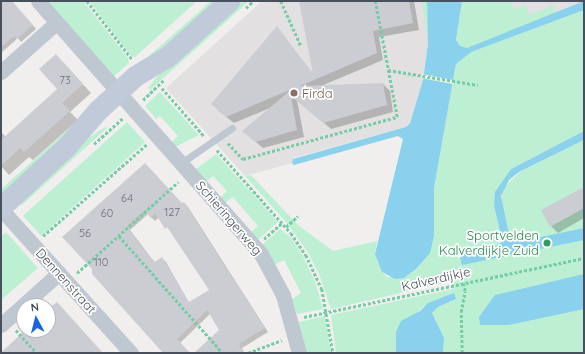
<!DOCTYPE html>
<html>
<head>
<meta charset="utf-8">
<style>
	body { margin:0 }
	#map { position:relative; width:585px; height:354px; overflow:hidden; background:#f1efee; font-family:Quicksand,sans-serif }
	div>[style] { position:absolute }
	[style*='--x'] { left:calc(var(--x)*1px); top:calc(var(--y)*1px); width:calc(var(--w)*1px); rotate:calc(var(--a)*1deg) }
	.education>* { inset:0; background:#e2e0e0 }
	.green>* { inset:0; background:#bdefd3; transform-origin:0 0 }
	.water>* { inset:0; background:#89d1ec }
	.pier>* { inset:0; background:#f1efee; transform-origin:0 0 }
	.shadow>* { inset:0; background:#0003 }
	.building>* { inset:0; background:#cbcdd3 }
	.path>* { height:2.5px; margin-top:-1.25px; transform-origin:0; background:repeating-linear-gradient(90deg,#74cda7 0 3px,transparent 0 5px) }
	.lane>* { height:7px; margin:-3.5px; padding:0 3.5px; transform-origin:3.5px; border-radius:3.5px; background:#bfc8d1 }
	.street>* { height:15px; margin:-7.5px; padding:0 7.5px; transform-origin:7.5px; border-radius:7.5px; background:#bfc8d1 }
	.secondary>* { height:21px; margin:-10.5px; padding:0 10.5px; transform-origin:10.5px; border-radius:10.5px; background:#c1cad8 }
	.dots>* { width:11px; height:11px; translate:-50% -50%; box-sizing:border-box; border:2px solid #fff; border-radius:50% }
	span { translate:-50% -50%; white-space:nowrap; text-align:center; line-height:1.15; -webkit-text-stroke:3.5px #fff; paint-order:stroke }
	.number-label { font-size:11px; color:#686f7a }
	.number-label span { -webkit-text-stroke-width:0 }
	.education-label { font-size:13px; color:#785e54 }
	.left { translate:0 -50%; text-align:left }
	.street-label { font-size:13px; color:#47505c }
	.leisure-label { font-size:13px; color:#27864d }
	.right { translate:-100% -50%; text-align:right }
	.frame { position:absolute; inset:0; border:2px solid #47505c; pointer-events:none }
	.north { position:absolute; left:16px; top:298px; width:40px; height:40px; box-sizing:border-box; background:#fff; border:1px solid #b5b9be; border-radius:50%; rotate:353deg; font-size:11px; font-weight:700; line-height:16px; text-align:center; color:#47505c }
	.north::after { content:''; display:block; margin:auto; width:14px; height:18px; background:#1863e1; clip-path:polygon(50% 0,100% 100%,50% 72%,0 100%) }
</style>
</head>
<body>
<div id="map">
	<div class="education">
		<div style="clip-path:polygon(262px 1px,427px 1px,428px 44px,423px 80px,410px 122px,406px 127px,293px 158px,292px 163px,245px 176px,166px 88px)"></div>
		<div style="clip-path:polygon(462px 1px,584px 1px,547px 16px,461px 13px)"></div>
	</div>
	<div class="green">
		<div style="clip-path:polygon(44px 1px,83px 1px,128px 58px,129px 63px,113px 77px)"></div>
		<div style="clip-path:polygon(89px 1px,197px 1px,135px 57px,131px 56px)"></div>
		<div style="clip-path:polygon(211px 1px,220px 1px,153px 60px,133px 70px)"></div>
		<div style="clip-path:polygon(239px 1px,249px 1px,150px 90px,148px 88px,162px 70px)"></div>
		<div style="clip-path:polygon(422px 1px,427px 1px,428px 44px)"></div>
		<div style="clip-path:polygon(462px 1px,510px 1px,514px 9px,525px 5px,529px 15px,553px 5px,556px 13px,467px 48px,460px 46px,456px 40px)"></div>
		<div style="clip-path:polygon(584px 10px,584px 131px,511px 169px,494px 206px,502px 240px,498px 245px,459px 253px,510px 256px,501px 204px,503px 188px,520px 172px,584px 140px,584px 353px,443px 353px,444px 338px,432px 313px,438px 307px,456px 299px,424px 306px,396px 332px,396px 353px,336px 353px,331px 315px,453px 289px,453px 281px,331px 309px,319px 274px,307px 251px,286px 222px,245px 176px,251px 175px,298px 225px,333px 251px,377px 241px,375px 254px,382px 272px,387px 277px,404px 278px,416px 269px,429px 253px,434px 236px,434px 188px,456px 64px,470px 52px)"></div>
		<div style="clip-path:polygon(160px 92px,199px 135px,175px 147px,171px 143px,178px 136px,160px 116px,156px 119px,145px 106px)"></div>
		<div style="clip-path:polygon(90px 110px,1px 198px,1px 189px)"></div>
		<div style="left:127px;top:122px;width:27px;height:140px;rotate:48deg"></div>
		<div style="clip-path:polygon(105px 127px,107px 128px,22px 205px,18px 200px,82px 142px)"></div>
		<div style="clip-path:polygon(216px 154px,278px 222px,258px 240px,251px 232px,258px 226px,233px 197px,225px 203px,220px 198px,227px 191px,213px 176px,206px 182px,195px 170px)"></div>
		<div style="clip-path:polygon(280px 229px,291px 238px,303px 256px,315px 282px,323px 309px,297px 314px,292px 299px,301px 293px,284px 260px,275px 264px,262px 245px)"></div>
		<div style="clip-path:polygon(6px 232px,38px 268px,1px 300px,1px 236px)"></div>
		<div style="clip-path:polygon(325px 316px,331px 353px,306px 353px,299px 322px)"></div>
	</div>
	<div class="water">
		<div style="clip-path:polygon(427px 1px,462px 1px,456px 40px,460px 46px,467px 48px,584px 1px,584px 10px,471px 52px,456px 64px,434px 188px,434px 236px,430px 253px,416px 269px,404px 278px,395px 279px,382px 272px,375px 254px,403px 139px,398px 136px,294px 165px,292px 163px,293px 159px,406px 127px,410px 123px,423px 80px,428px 44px)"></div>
		<div style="clip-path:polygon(584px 131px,584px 140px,519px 172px,509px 180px,501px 196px,508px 230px,513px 239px,522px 241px,584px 228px,584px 240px,462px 265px,459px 253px,498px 245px,502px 240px,494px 206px,495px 192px,511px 169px)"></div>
		<div style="clip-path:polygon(584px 274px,584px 309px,509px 325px,480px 325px,479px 317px,495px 295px)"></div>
		<div style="clip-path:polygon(454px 293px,456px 299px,438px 307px,432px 313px,444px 338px,443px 353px,396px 353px,396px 332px,401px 321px,420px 311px,428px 303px)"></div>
	</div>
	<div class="pier">
		<div style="left:422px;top:74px;width:33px;height:4px;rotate:11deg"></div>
	</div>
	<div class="shadow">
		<div style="clip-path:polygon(1px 1px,11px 1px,36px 29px,21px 42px,18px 38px,1px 53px)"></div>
		<div style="clip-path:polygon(300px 1px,414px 1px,419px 30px,379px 37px,383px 60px,321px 86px,383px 84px,390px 91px,393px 112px,331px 129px,297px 100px,304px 137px,263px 148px,250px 137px,270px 108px,234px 123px,219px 111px,277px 28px,314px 75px)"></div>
		<div style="clip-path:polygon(64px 64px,91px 93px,70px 112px,78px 120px,33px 160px,29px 157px,9px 175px,1px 166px,1px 132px,6px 137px,59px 89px)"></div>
		<div style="clip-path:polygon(evenodd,145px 164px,182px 204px,184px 203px,188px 207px,268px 332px,242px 348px,244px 353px,208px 353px,220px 330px,210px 314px,180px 343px,189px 353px,164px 353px,93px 274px,145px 164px,148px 214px,155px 221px,159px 217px,171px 231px,210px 290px,189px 303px,166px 262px,162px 258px,155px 263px,130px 230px,148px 214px)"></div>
		<div style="clip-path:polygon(584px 188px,584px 218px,558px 233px,551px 226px)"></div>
		<div style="clip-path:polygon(48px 310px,102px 353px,1px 353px,26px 330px,48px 330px)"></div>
	</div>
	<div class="building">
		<div style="clip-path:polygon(1px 1px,12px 1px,33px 25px,17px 39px,14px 36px,1px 47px)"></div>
		<div style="clip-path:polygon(299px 1px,409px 1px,413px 23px,373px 31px,377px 53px,300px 86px,383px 83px,387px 105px,323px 123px,291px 96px,297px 130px,255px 142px,242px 131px,292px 89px,226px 117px,211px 104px,277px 26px,313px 74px)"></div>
		<div style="clip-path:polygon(56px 54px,83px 84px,62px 103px,70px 111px,24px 152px,20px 148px,1px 166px,1px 140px,57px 89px,39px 69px)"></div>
		<div style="clip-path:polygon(evenodd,145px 163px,182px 203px,184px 202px,265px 328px,239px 344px,243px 353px,194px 353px,219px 330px,207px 310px,177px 339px,190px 353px,163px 353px,92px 274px,92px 269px,62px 237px,145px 163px,144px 211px,151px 218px,155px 213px,165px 229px,167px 227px,209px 290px,189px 302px,162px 257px,155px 262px,140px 245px,127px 226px,144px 211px)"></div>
		<div style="clip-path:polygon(584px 187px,584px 208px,550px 227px,541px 210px)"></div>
		<div style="clip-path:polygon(57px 302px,103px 353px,1px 353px,25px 330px,36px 339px,48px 330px,53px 324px,48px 319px,48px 309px)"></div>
	</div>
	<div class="path">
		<div style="--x:87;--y:1;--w:73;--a:52.2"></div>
		<div style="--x:281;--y:1;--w:49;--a:66"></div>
		<div style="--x:246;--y:8;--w:10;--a:-45"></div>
		<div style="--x:388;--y:70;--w:91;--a:9.5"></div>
		<div style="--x:162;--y:88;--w:64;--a:48.8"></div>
		<div style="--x:143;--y:100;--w:29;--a:-44"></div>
		<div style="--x:228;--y:143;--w:22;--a:47"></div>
		<div style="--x:243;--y:159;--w:160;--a:-15.3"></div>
		<div style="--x:397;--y:117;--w:118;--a:-100.7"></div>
		<div style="--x:94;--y:144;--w:39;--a:-42"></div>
		<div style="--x:217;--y:150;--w:111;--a:48.3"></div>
		<div style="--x:291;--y:233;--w:27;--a:56"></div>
		<div style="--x:306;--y:255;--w:38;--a:65"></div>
		<div style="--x:322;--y:289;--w:65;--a:80.2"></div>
		<div style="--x:286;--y:227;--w:16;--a:-43"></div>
		<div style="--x:43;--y:236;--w:139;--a:-41.5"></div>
		<div style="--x:119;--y:236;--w:157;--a:48.4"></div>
		<div style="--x:264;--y:239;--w:24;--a:-42"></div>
		<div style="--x:77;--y:273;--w:136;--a:-42"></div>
		<div style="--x:304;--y:317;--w:286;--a:-11.9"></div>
		<div style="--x:16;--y:330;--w:31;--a:48"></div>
		<div style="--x:248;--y:353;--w:36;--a:-21"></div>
		<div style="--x:462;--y:353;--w:41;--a:-91.4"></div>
		<div style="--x:461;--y:312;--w:21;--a:-79"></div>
		<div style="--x:465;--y:291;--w:8;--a:-104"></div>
	</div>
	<div class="lane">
		<div style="--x:181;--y:163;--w:62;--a:-34.5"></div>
	</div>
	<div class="street">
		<div style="--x:38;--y:1;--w:337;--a:48.6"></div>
		<div style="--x:261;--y:254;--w:47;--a:61.8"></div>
		<div style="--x:283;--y:295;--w:60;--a:74.6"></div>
		<div style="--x:1;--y:72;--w:74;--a:-41.7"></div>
		<div style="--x:1;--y:209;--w:194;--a:47.9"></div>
		<div style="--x:1;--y:325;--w:78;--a:-41.9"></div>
	</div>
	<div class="secondary">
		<div style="--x:1;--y:207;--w:88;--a:-42.7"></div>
		<div style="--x:66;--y:147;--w:49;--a:-49.1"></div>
		<div style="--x:98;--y:110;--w:50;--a:-42.6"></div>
		<div style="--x:135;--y:76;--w:37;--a:-31"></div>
		<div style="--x:167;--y:57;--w:84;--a:-42.1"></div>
	</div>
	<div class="dots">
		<div style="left:294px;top:93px;background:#8d6e63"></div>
		<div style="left:547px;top:243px;background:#2e9e5b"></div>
	</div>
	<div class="number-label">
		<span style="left:65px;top:80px">73</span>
		<span style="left:127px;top:198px">64</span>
		<span style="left:172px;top:212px">127</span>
		<span style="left:107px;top:213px">60</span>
		<span style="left:85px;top:233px">56</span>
		<span style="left:101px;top:262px">110</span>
	</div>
	<div class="education-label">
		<span class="left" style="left:302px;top:93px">Firda</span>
	</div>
	<div class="street-label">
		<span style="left:229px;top:218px;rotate:49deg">Schieringerweg</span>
		<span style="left:436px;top:279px;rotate:-13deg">Kalverdijkje</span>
		<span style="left:66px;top:281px;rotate:48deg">Dennenstraat</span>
	</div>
	<div class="leisure-label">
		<span class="right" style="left:539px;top:243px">Sportvelden<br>Kalverdijkje Zuid</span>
	</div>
	<div class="frame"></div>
	<div class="north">N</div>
</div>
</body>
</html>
